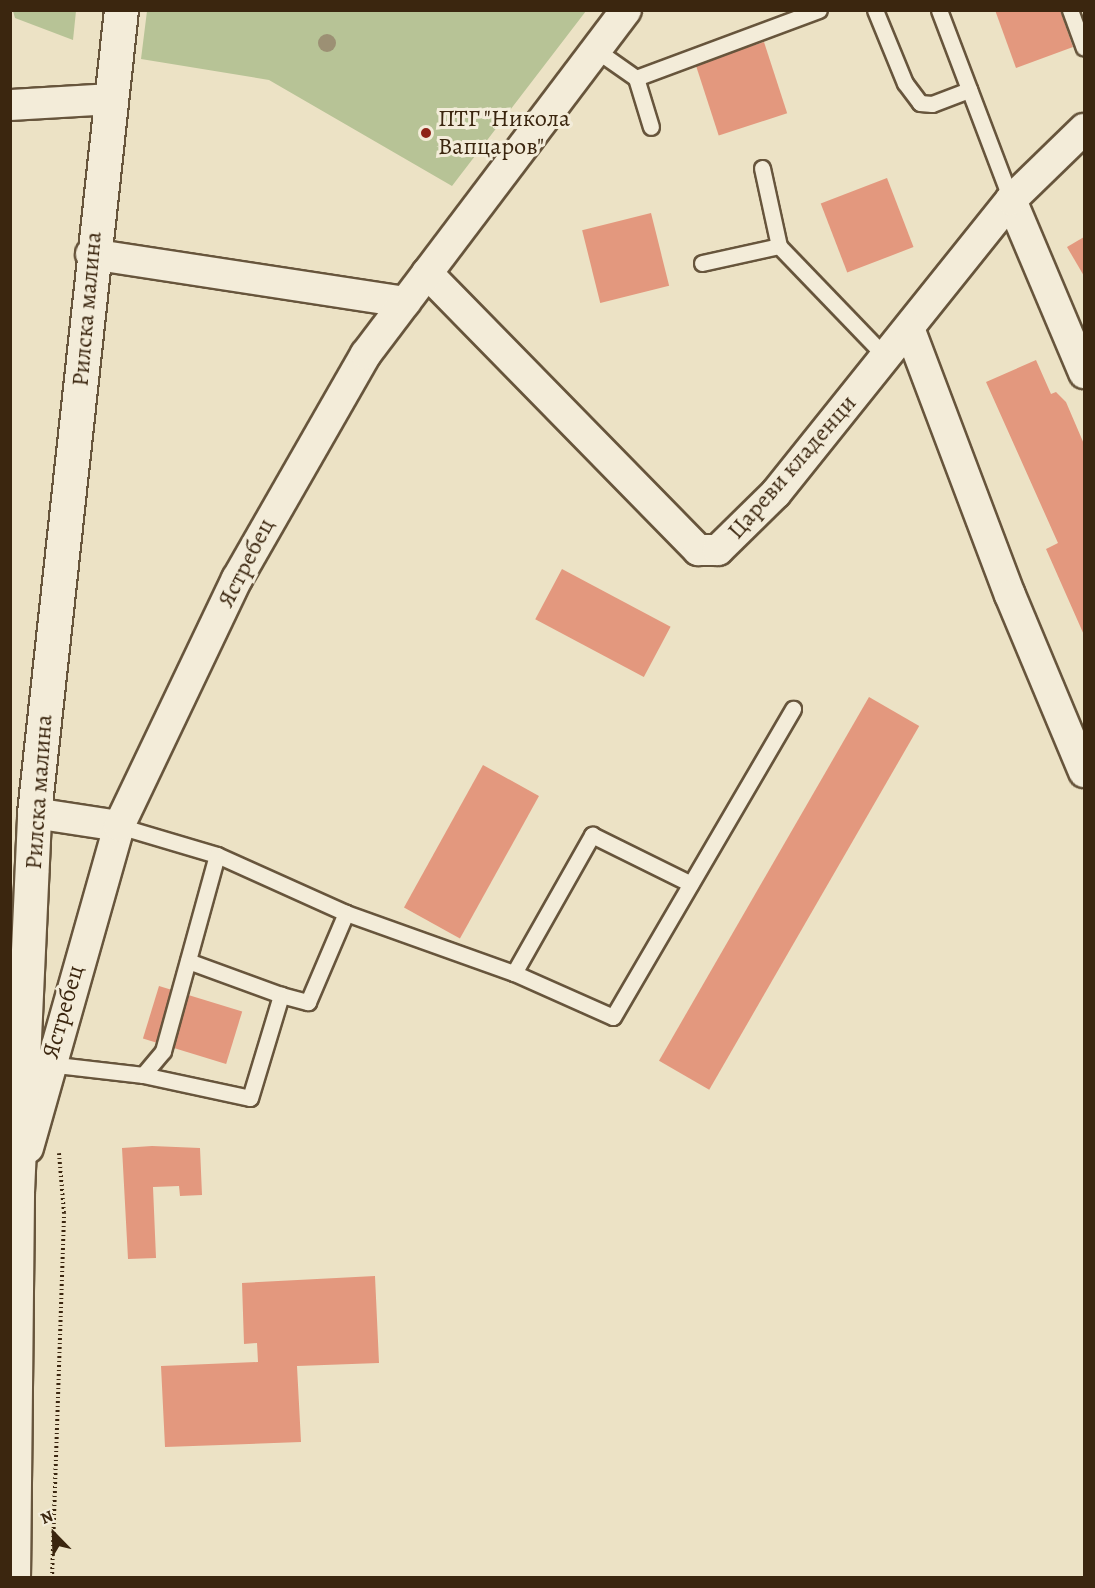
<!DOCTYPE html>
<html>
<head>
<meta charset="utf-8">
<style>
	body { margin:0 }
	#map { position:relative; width:1095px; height:1588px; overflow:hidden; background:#ece2c5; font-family:Alegreya,serif }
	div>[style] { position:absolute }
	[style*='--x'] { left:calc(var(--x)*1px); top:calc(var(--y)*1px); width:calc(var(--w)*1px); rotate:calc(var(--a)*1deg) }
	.green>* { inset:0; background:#b7c396 }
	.building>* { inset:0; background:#e3987e; transform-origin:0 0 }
	.path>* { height:4px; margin-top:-2px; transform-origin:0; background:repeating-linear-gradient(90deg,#3b260f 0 1.5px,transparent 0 4.5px) }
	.roads { filter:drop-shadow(2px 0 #67553c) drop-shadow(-2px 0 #67553c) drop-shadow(0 2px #67553c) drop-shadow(0 -2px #67553c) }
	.lane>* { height:15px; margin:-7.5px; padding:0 7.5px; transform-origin:7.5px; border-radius:7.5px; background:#f3ecd9 }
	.street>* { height:30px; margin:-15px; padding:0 15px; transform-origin:15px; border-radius:15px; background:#f3ecd9 }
	.secondary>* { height:33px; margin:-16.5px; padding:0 16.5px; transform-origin:16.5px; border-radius:16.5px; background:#f3ecd9 }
	.trees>* { width:18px; height:18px; margin:-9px; border-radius:50%; background:#9c9074 }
	.dots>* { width:16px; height:16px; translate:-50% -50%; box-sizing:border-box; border:3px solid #f3ecd9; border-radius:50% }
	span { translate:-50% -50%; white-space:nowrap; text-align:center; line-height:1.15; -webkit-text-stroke:6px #f3ecd9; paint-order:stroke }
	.poi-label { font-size:24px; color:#3b260f }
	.left { translate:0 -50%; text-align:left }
	.street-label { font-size:24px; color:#3b260f }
	.frame { position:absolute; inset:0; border:12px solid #3b260f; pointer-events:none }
	.north { position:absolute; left:24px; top:1504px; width:60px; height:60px; -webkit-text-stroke:4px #f3ecd9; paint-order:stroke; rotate:337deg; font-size:16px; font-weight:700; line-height:24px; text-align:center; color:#3b260f }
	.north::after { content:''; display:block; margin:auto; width:21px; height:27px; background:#3b260f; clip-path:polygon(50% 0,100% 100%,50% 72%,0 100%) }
</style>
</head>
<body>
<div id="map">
	<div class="green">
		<div style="clip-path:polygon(13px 11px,76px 11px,73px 40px,15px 18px)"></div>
		<div style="clip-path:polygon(147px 11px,147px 10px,586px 11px,452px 186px,269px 80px,141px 59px)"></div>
	</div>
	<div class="building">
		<div style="clip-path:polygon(995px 10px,1060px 10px,1073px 47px,1016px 68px)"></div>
		<div style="left:764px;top:42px;width:75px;height:72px;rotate:72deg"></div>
		<div style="left:887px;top:178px;width:74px;height:71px;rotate:69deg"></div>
		<div style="left:651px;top:213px;width:75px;height:71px;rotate:76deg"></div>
		<div style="clip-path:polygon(1084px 237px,1084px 276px,1067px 247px)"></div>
		<div style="clip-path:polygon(1036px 360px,1051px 394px,1056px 392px,1066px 402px,1084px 444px,1084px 635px,1046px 549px,1058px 543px,986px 382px)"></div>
		<div style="left:562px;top:569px;width:123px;height:57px;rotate:28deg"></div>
		<div style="left:869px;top:697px;width:58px;height:420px;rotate:30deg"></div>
		<div style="left:483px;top:765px;width:64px;height:163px;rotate:29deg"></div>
		<div style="left:159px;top:986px;width:87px;height:55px;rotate:17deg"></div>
		<div style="clip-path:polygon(152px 1146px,200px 1148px,202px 1195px,180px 1196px,179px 1186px,153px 1187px,156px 1258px,128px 1259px,122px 1148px)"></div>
		<div style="clip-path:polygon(375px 1276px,379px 1363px,297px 1366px,301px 1442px,165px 1447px,161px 1366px,258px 1362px,257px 1343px,244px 1344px,242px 1283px)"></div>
	</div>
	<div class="path">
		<div style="--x:52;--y:1578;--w:365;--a:-88.1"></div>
		<div style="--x:64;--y:1213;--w:60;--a:-94.8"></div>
	</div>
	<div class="roads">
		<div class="lane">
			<div style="--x:875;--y:10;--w:79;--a:67.7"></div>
			<div style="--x:905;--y:83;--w:25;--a:53"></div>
			<div style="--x:920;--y:103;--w:12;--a:5"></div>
			<div style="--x:932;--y:104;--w:40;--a:-21"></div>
			<div style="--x:939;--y:10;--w:203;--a:69.2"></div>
			<div style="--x:1070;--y:10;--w:40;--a:69.8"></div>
			<div style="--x:596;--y:50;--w:49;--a:35"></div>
			<div style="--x:636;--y:78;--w:195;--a:-20.4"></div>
			<div style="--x:636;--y:78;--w:51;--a:73"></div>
			<div style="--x:762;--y:168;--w:80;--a:77.7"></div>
			<div style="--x:702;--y:263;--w:79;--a:-12.4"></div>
			<div style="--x:779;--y:246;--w:154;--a:46.1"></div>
			<div style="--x:119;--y:826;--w:102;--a:16.5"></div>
			<div style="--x:217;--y:855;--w:141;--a:24.2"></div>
			<div style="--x:346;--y:913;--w:178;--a:19.7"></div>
			<div style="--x:514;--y:973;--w:108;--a:24"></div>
			<div style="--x:613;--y:1017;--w:357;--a:-59.7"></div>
			<div style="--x:514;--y:973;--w:159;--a:-60.5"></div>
			<div style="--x:592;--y:835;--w:110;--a:26.3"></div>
			<div style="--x:281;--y:995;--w:28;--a:15"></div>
			<div style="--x:308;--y:1002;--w:97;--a:-66.9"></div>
			<div style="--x:48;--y:1064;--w:96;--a:6.6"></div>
			<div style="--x:143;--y:1075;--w:31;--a:-50"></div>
			<div style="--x:163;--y:1051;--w:203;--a:-74.6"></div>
			<div style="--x:143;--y:1075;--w:109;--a:12.1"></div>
			<div style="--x:250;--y:1098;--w:108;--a:-73.2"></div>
			<div style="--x:281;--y:995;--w:99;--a:-159.9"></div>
		</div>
		<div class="street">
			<div style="--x:10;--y:105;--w:100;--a:-3.4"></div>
			<div style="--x:1011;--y:200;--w:188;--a:67.1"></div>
			<div style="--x:91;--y:254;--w:318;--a:8.7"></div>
			<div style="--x:427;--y:273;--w:388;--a:45.6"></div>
			<div style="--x:698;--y:550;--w:20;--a:0"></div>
			<div style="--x:718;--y:550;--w:81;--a:-44.5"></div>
			<div style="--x:776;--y:493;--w:376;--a:-51.3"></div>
			<div style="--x:1011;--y:200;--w:102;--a:-44.2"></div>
			<div style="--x:909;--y:328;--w:285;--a:69.3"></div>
			<div style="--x:1010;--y:595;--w:192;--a:67.3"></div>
			<div style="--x:34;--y:813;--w:86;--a:8.7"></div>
			<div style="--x:28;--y:1148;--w:335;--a:-74.2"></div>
			<div style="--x:119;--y:826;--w:274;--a:-64.5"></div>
			<div style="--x:237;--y:579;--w:259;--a:-60.2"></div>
			<div style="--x:366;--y:354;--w:431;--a:-52.9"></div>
		</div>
		<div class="secondary">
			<div style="--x:13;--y:1578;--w:386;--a:-89.4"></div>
			<div style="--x:17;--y:1192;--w:379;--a:-87.4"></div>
			<div style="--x:34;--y:813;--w:808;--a:-83.82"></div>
		</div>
	</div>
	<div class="trees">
		<div style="left:327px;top:43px"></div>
	</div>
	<div class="dots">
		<div style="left:426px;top:133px;background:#8f2418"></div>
	</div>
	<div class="poi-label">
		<span class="left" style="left:438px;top:133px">ПТГ "Никола<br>Вапцаров"</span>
	</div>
	<div class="street-label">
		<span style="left:87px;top:309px;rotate:-85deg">Рилска малина</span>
		<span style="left:792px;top:467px;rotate:-49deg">Цареви кладенци</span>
		<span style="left:246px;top:563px;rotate:-63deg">Ястребец</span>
		<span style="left:39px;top:792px;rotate:-86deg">Рилска малина</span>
		<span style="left:63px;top:1012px;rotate:-74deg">Ястребец</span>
	</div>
	<div class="frame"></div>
	<div class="north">N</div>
</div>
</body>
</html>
